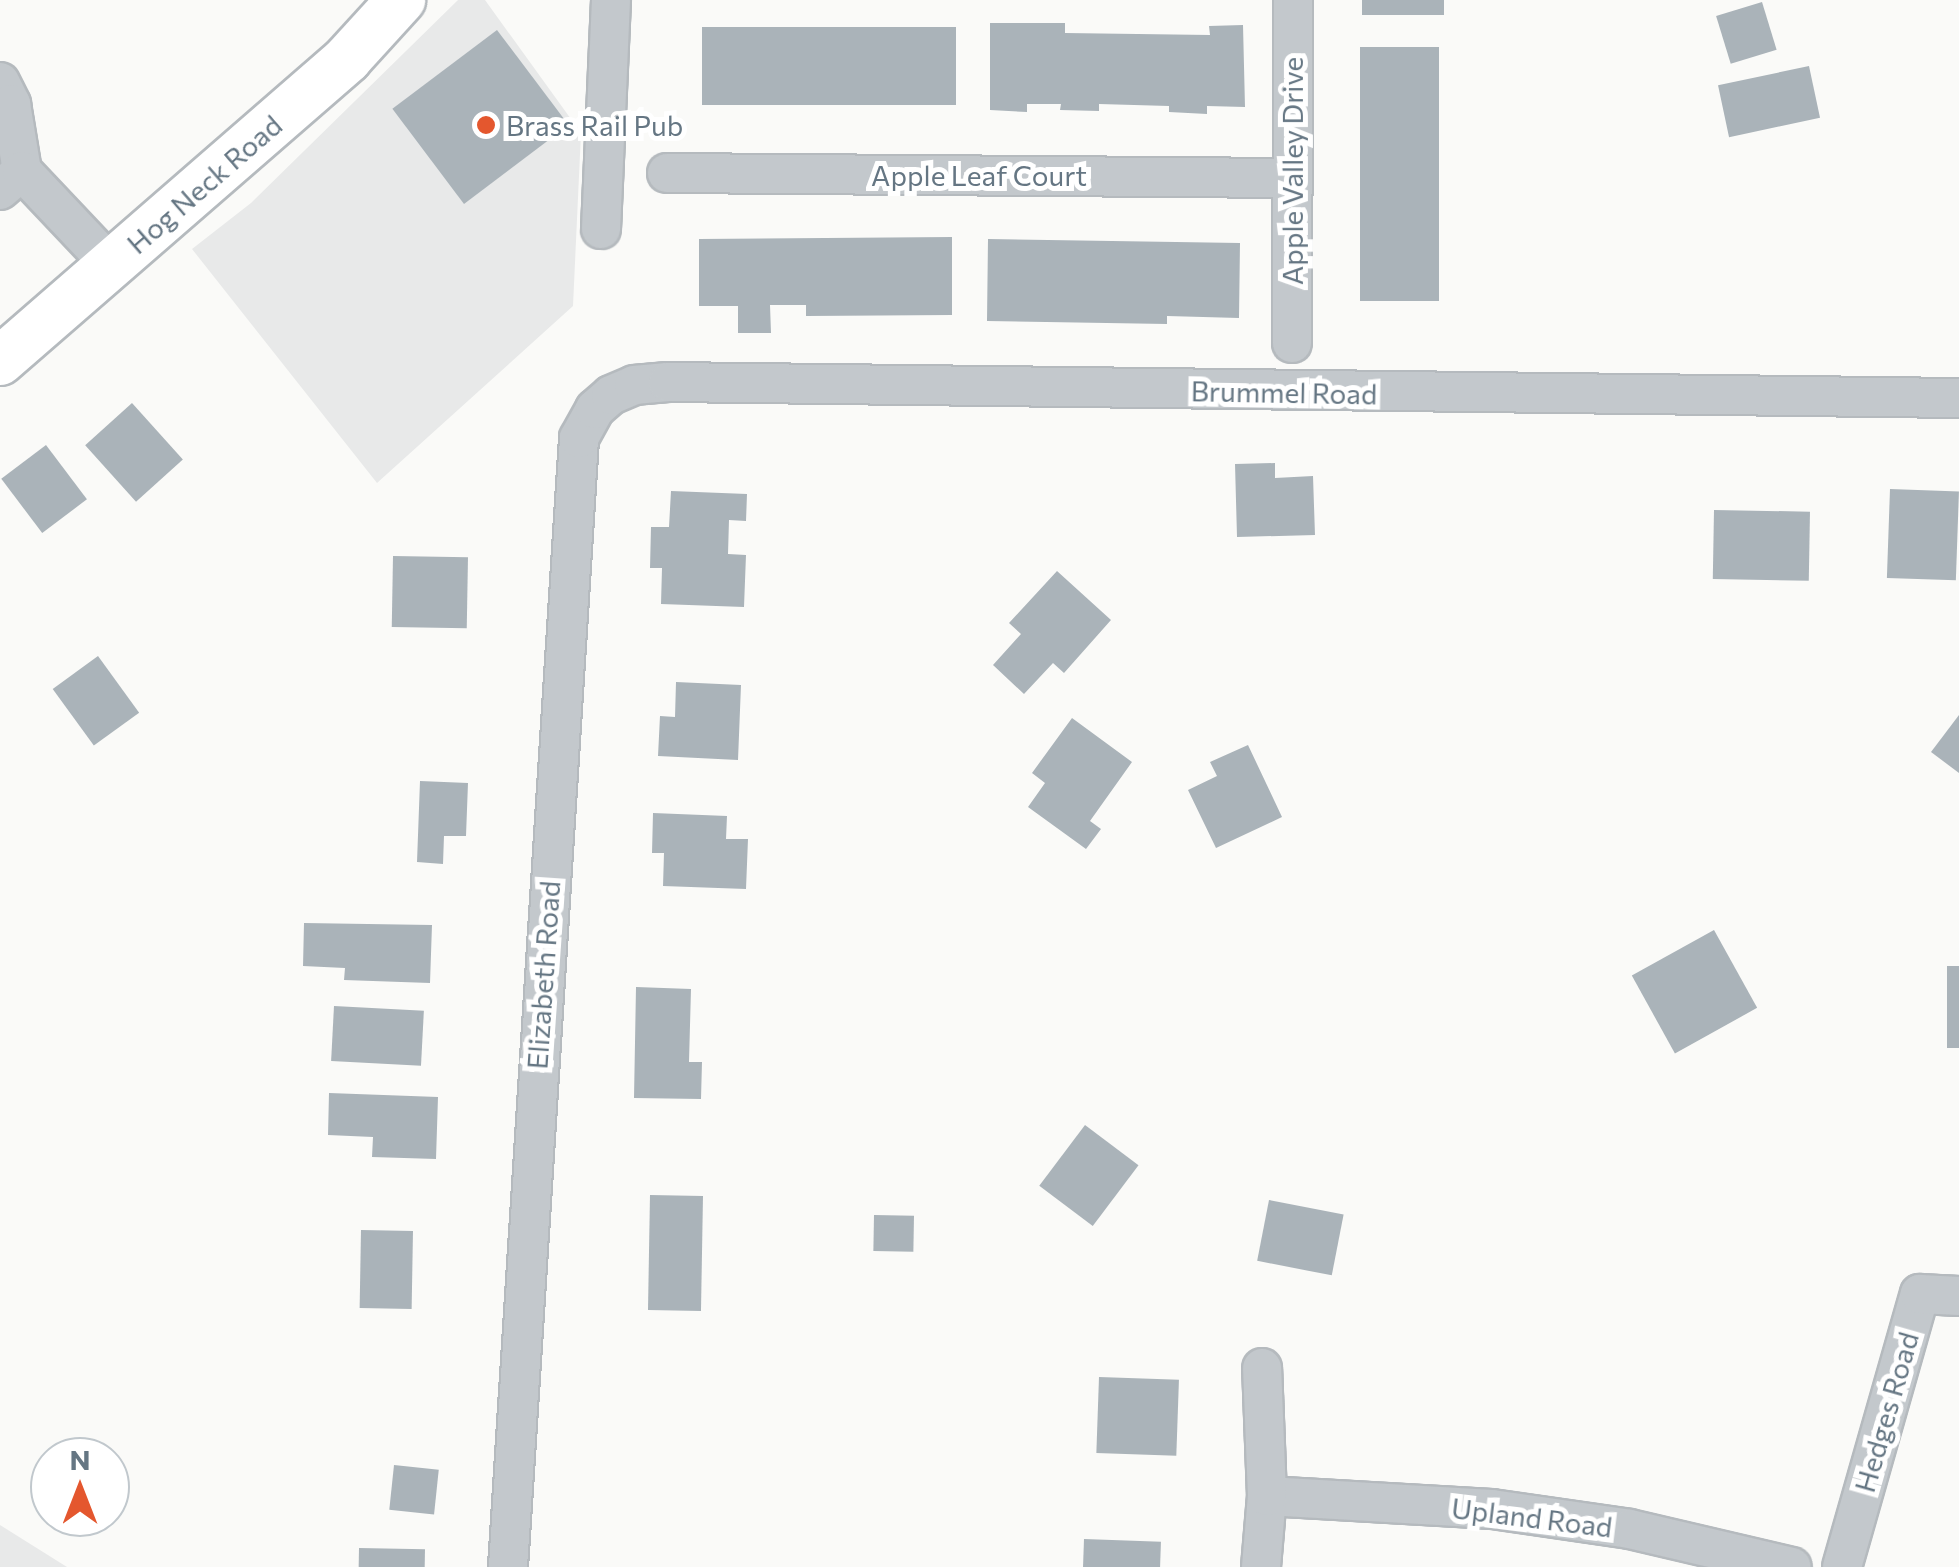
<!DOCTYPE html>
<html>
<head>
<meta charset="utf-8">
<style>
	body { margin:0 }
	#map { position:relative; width:1959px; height:1567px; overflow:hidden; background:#fafaf8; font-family:Commissioner,sans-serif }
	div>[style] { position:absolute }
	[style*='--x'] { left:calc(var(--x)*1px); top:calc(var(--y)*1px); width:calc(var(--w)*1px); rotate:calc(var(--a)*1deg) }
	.built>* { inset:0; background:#e8e9e9 }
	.building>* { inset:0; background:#aab3b9; transform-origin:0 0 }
	.roads { filter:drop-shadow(2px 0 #b5babe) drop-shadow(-2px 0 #b5babe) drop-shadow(0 2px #b5babe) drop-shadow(0 -2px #b5babe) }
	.minor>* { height:38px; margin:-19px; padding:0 19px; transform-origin:19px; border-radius:19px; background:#c3c8cc }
	.major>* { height:48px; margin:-24px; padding:0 24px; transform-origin:24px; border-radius:24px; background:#fff }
	.dots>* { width:28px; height:28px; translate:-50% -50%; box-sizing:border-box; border:5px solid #fff; border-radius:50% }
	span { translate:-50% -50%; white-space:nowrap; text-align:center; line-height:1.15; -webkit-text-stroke:10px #fff; paint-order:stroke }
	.poi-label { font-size:28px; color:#657683 }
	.left { translate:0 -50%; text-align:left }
	.street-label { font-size:28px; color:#657683 }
	.north { position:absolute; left:30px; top:1437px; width:100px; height:100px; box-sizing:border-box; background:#fff; border:2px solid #c1c8cd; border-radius:50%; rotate:0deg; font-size:28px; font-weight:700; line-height:40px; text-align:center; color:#657683 }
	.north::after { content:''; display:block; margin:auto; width:35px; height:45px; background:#e4572e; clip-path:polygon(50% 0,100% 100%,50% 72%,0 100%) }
</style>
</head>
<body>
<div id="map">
	<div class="built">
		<div style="clip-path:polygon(458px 0,485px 0,581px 133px,573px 306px,377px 483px,192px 249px,251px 203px)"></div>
		<div style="clip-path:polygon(0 1525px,67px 1567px,0 1567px)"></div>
	</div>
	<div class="building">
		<div style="left:1362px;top:0;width:82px;height:15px"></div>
		<div style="left:1762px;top:2px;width:50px;height:48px;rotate:73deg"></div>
		<div style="clip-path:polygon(990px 23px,1065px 23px,1065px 33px,1210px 35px,1209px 26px,1243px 25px,1245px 107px,1207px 106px,1207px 114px,1169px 112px,1169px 106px,1099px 104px,1099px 111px,1060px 110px,1061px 104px,1027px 104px,1027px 112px,990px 110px)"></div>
		<div style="left:702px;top:27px;width:254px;height:78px"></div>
		<div style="left:497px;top:30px;width:119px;height:131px;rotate:53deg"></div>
		<div style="left:1360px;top:47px;width:79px;height:254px"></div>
		<div style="left:1809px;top:66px;width:53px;height:93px;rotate:78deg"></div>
		<div style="clip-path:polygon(952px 237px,952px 315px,806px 316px,806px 305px,770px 305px,771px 333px,738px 333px,738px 306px,699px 306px,699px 239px)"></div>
		<div style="clip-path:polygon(988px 239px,1240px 243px,1239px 318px,1167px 316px,1167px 324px,987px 321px)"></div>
		<div style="left:132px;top:403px;width:76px;height:63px;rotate:48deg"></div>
		<div style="left:46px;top:445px;width:68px;height:56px;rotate:53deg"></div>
		<div style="clip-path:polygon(1275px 463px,1275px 478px,1313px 476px,1315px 535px,1237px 537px,1235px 464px)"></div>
		<div style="left:1890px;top:489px;width:69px;height:89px;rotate:2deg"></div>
		<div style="clip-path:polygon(671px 491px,747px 494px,746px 521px,729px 520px,728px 554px,746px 555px,744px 607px,661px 604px,662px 568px,650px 568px,651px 527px,669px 527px)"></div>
		<div style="left:1714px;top:510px;width:96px;height:69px;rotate:1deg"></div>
		<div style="left:393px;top:556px;width:75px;height:71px;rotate:1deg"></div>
		<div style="clip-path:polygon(1057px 571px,1111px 620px,1064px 673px,1053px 663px,1024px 694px,993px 665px,1021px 634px,1009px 623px)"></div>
		<div style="left:98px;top:656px;width:70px;height:56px;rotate:54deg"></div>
		<div style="clip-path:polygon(676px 682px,741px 685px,738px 760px,658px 756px,660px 716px,675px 717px)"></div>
		<div style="clip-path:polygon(1959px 715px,1959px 773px,1931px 752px)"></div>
		<div style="clip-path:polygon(1072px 718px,1132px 762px,1090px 821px,1101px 829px,1086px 849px,1028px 807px,1045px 783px,1032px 773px)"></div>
		<div style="clip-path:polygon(1248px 745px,1282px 817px,1216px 848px,1188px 790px,1217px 776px,1210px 762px)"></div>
		<div style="clip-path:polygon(420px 781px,468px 783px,466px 836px,444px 836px,443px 864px,417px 862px)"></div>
		<div style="clip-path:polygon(653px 813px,727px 816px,726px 839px,748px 839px,746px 889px,663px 886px,664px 853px,652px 853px)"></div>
		<div style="clip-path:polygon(304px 923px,432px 925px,430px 983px,344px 980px,345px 968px,303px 966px)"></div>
		<div style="left:1714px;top:930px;width:89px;height:94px;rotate:61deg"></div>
		<div style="left:1947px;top:966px;width:12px;height:82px"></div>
		<div style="clip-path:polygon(636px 987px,691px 989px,689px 1062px,702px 1062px,701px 1099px,634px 1098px)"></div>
		<div style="left:334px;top:1006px;width:90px;height:55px;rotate:3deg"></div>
		<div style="clip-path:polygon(329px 1093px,438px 1097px,436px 1159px,372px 1157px,373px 1137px,328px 1135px)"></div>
		<div style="left:1085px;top:1125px;width:67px;height:76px;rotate:37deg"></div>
		<div style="left:650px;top:1195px;width:53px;height:115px;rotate:1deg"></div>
		<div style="left:1269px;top:1200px;width:76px;height:62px;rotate:11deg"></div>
		<div style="left:874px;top:1215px;width:40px;height:36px;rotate:1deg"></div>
		<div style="left:361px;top:1230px;width:52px;height:78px;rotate:1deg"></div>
		<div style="left:1099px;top:1377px;width:80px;height:76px;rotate:2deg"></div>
		<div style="left:394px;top:1465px;width:45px;height:45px;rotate:6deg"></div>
		<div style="left:1084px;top:1539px;width:77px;height:28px;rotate:2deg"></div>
		<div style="left:359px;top:1548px;width:66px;height:19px;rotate:1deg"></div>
	</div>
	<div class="roads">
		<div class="minor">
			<div style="--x:0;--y:82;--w:25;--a:63"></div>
			<div style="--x:11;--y:104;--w:68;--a:80.7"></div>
			<div style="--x:667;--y:173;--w:624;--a:0.46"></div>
			<div style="--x:0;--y:190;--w:29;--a:-41"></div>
			<div style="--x:22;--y:171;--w:129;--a:46.6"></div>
			<div style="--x:601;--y:229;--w:229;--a:-87.5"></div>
			<div style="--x:1292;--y:343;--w:343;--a:-89.8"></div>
			<div style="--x:1267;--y:1496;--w:225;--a:3.3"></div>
			<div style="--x:1492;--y:1509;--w:139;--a:8.2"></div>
			<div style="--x:1630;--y:1529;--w:166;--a:13.2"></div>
			<div style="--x:508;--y:1567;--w:1131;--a:-86.4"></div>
			<div style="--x:579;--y:438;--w:33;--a:-61"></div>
			<div style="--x:595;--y:409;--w:21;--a:-41"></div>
			<div style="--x:611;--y:395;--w:25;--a:-23"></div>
			<div style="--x:634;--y:385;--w:34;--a:-5"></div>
			<div style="--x:668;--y:382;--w:1291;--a:0.71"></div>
			<div style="--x:1261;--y:1567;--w:71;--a:-85.2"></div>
			<div style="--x:1267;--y:1496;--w:128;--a:-92.2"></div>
			<div style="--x:1842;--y:1567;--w:284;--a:-74.1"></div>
			<div style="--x:1920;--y:1294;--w:39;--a:3"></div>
		</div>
		<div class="major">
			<div style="--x:0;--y:361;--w:461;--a:-41"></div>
			<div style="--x:348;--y:58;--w:79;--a:-47.6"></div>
		</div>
	</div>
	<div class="dots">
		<div style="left:486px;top:125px;background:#e4572e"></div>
	</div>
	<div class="poi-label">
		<span class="left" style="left:506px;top:125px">Brass Rail Pub</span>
	</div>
	<div class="street-label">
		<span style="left:1292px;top:171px;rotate:-90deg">Apple Valley Drive</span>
		<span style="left:979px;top:175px">Apple Leaf Court</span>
		<span style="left:204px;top:184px;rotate:-41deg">Hog Neck Road</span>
		<span style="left:1284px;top:392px;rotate:1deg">Brummel Road</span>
		<span style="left:543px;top:975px;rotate:-86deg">Elizabeth Road</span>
		<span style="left:1886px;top:1412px;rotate:-74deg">Hedges Road</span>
		<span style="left:1532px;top:1517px;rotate:7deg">Upland Road</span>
	</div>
	<div class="north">N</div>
</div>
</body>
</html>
